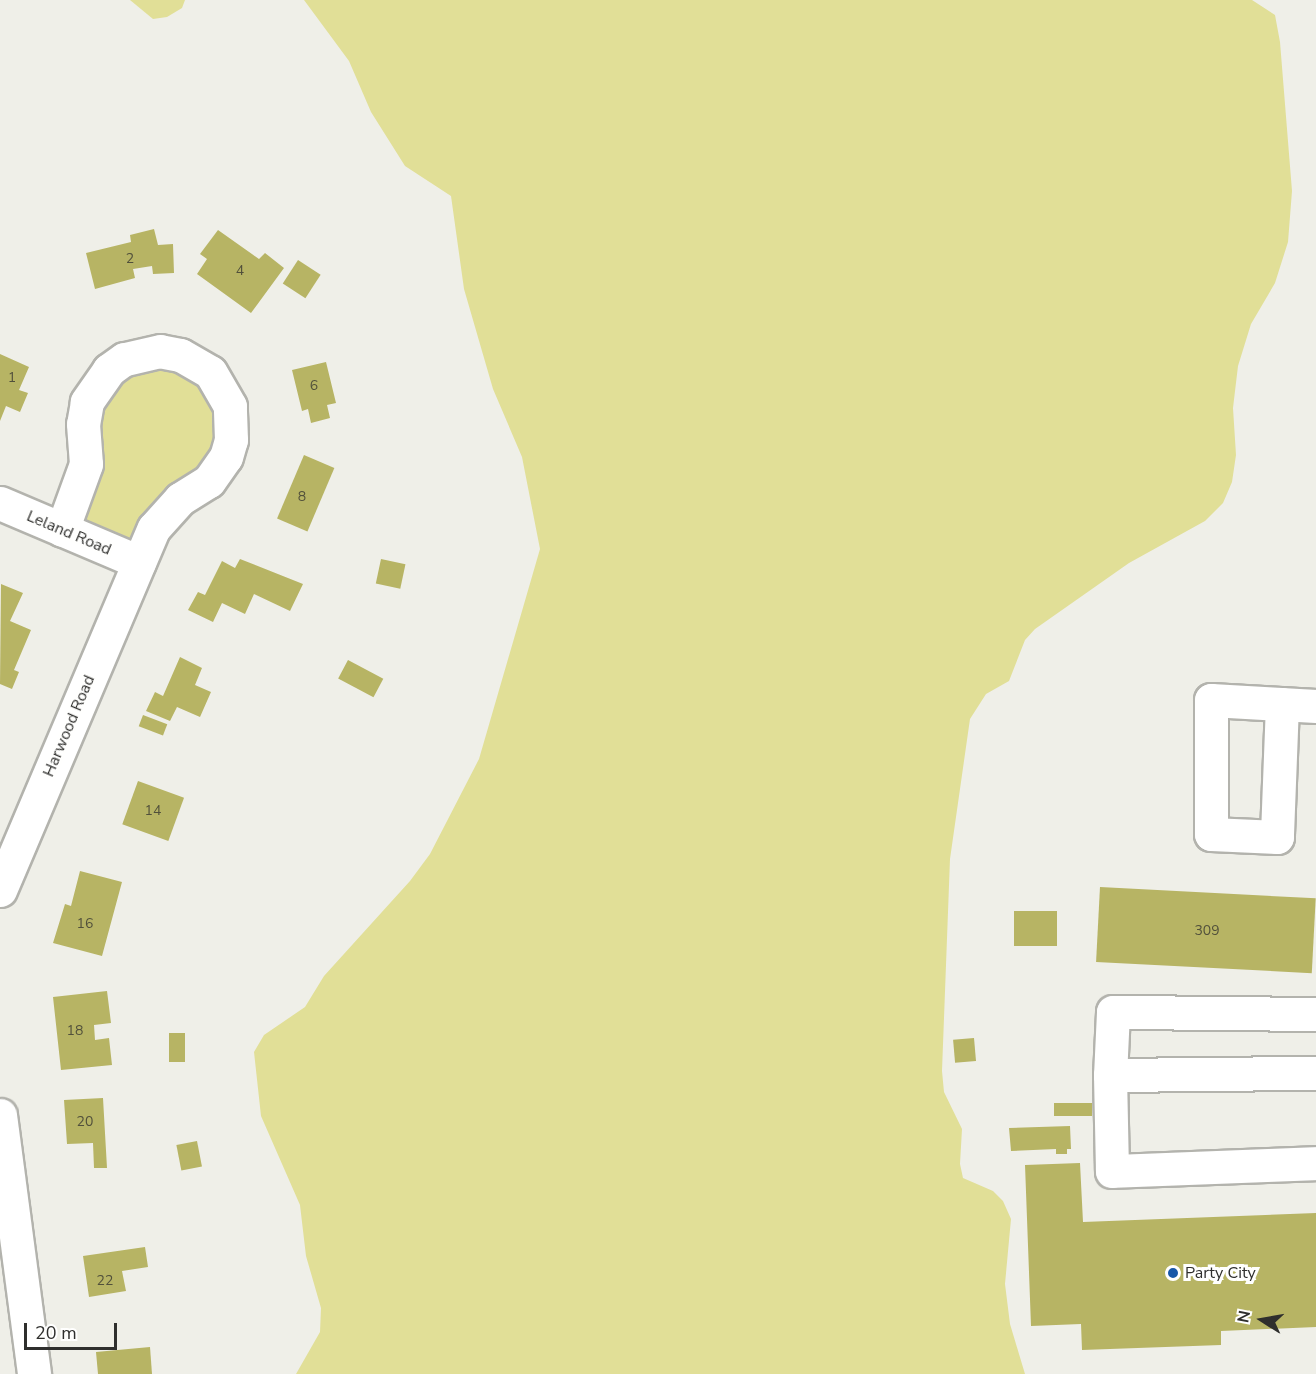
<!DOCTYPE html>
<html>
<head>
<meta charset="utf-8">
<style>
	body { margin:0 }
	#map { position:relative; width:1316px; height:1374px; overflow:hidden; background:#efefe8; font-family:"Nunito Sans",sans-serif }
	div>[style] { position:absolute }
	[style*='--x'] { left:calc(var(--x)*1px); top:calc(var(--y)*1px); width:calc(var(--w)*1px); rotate:calc(var(--a)*1deg) }
	.green>* { inset:0; background:#e1df97 }
	.building>* { inset:0; background:#b7b464; transform-origin:0 0 }
	.roads { filter:drop-shadow(2px 0 #b3b3ad) drop-shadow(-2px 0 #b3b3ad) drop-shadow(0 2px #b3b3ad) drop-shadow(0 -2px #b3b3ad) }
	.minor>* { height:33px; margin:-16.5px; padding:0 16.5px; transform-origin:16.5px; border-radius:16.5px; background:#fff }
	.dots>* { width:16px; height:16px; translate:-50% -50%; box-sizing:border-box; border:3px solid #fffffe; border-radius:50% }
	span { translate:-50% -50%; white-space:nowrap; text-align:center; line-height:1.15; -webkit-text-stroke:6px #fffffe; paint-order:stroke }
	.number-label { font-size:14px; color:#51503b }
	.number-label span { -webkit-text-stroke-width:0 }
	.street-label { font-size:16px; color:#2f2f2d }
	.poi-label { font-size:16px; color:#2f2f2d }
	.left { translate:0 -50%; text-align:left }
	.north { position:absolute; left:1232px; top:1290px; width:60px; height:60px; -webkit-text-stroke:4px #fffffe; paint-order:stroke; rotate:281deg; font-size:16px; font-weight:700; line-height:24px; text-align:center; color:#2f2f2d }
	.north::after { content:''; display:block; margin:auto; width:21px; height:27px; background:#2f2f2d; clip-path:polygon(50% 0,100% 100%,50% 72%,0 100%) }
	.scale { position:absolute; left:24px; top:1323px; width:93px; height:27px; box-sizing:border-box; border:3px solid #2f2f2d; border-top:0; padding-left:8px; font-size:18px; line-height:21px; white-space:nowrap; color:#2f2f2d; -webkit-text-stroke:4px #fffffe; paint-order:stroke }
</style>
</head>
<body>
<div id="map">
	<div class="green">
		<div style="clip-path:polygon(130px 0,185px 0,182px 8px,167px 17px,153px 19px)"></div>
		<div style="clip-path:polygon(304px 0,1252px 0,1275px 15px,1280px 42px,1292px 191px,1288px 242px,1275px 283px,1251px 324px,1238px 366px,1233px 408px,1236px 455px,1232px 482px,1223px 503px,1205px 521px,1129px 563px,1035px 629px,1025px 640px,1009px 681px,986px 694px,970px 719px,950px 859px,942px 1071px,944px 1092px,962px 1129px,960px 1164px,963px 1178px,993px 1191px,1003px 1201px,1011px 1219px,1005px 1284px,1010px 1324px,1025px 1374px,296px 1374px,320px 1332px,321px 1308px,306px 1256px,300px 1205px,261px 1116px,254px 1052px,264px 1035px,305px 1007px,324px 976px,410px 881px,430px 854px,479px 759px,540px 549px,522px 457px,493px 389px,464px 289px,451px 196px,405px 166px,371px 112px,349px 61px)"></div>
		<div style="clip-path:polygon(180px 355px,233px 423px,139px 562px,62px 530px,96px 384px)"></div>
	</div>
	<div class="building">
		<div style="clip-path:polygon(154px 229px,158px 245px,173px 244px,174px 273px,153px 274px,152px 266px,133px 269px,135px 278px,95px 289px,86px 253px,131px 242px,130px 235px)"></div>
		<div style="clip-path:polygon(218px 230px,259px 259px,265px 253px,284px 268px,251px 313px,197px 274px,207px 259px,200px 254px)"></div>
		<div style="left:298px;top:260px;width:27px;height:28px;rotate:33deg"></div>
		<div style="clip-path:polygon(0 354px,29px 367px,19px 390px,28px 393px,20px 412px,6px 406px,0 421px)"></div>
		<div style="clip-path:polygon(326px 362px,336px 403px,327px 405px,330px 418px,311px 423px,308px 409px,302px 411px,292px 370px)"></div>
		<div style="left:304px;top:455px;width:33px;height:69px;rotate:23deg"></div>
		<div style="clip-path:polygon(240px 559px,303px 584px,290px 611px,254px 594px,245px 614px,222px 603px,213px 622px,188px 610px,198px 592px,205px 595px,222px 561px,235px 568px)"></div>
		<div style="left:381px;top:559px;width:25px;height:25px;rotate:12deg"></div>
		<div style="clip-path:polygon(1px 584px,23px 593px,10px 621px,31px 630px,14px 670px,19px 672px,12px 689px,0 684px)"></div>
		<div style="clip-path:polygon(180px 657px,202px 668px,195px 685px,211px 692px,200px 717px,177px 707px,170px 721px,146px 711px,155px 692px,163px 696px)"></div>
		<div style="left:348px;top:660px;width:40px;height:21px;rotate:28deg"></div>
		<div style="left:143px;top:715px;width:26px;height:12px;rotate:21deg"></div>
		<div style="left:138px;top:781px;width:49px;height:46px;rotate:20deg"></div>
		<div style="clip-path:polygon(80px 871px,122px 882px,102px 956px,53px 943px,65px 904px,71px 906px)"></div>
		<div style="left:1100px;top:887px;width:216px;height:75px;rotate:3deg"></div>
		<div style="left:1014px;top:911px;width:43px;height:35px"></div>
		<div style="clip-path:polygon(107px 991px,111px 1023px,94px 1025px,95px 1040px,109px 1038px,112px 1065px,61px 1070px,53px 997px)"></div>
		<div style="left:169px;top:1033px;width:16px;height:29px"></div>
		<div style="left:974px;top:1038px;width:23px;height:21px;rotate:85deg"></div>
		<div style="clip-path:polygon(103px 1098px,107px 1168px,94px 1168px,93px 1143px,67px 1144px,64px 1100px)"></div>
		<div style="left:1054px;top:1103px;width:38px;height:13px"></div>
		<div style="clip-path:polygon(1070px 1126px,1071px 1149px,1067px 1149px,1067px 1154px,1056px 1154px,1056px 1149px,1011px 1151px,1009px 1128px)"></div>
		<div style="left:197px;top:1141px;width:26px;height:21px;rotate:79deg"></div>
		<div style="clip-path:polygon(1080px 1163px,1083px 1222px,1316px 1213px,1316px 1327px,1221px 1331px,1221px 1345px,1082px 1350px,1081px 1324px,1031px 1326px,1025px 1165px)"></div>
		<div style="clip-path:polygon(145px 1247px,148px 1267px,122px 1271px,126px 1291px,89px 1297px,83px 1256px)"></div>
		<div style="clip-path:polygon(150px 1347px,152px 1374px,98px 1374px,96px 1352px)"></div>
	</div>
	<div class="roads">
		<div class="minor">
			<div style="--x:0;--y:503;--w:151;--a:23"></div>
			<div style="--x:1282;--y:704;--w:133;--a:92.2"></div>
			<div style="--x:1277;--y:837;--w:66;--a:-177.4"></div>
			<div style="--x:1211;--y:834;--w:134;--a:-90"></div>
			<div style="--x:1211;--y:700;--w:105;--a:3.3"></div>
			<div style="--x:0;--y:890;--w:393;--a:-67"></div>
			<div style="--x:154;--y:528;--w:39;--a:-48"></div>
			<div style="--x:180;--y:499;--w:34;--a:-32"></div>
			<div style="--x:209;--y:481;--w:29;--a:-55"></div>
			<div style="--x:226;--y:457;--w:18;--a:-74"></div>
			<div style="--x:231;--y:440;--w:34;--a:-92"></div>
			<div style="--x:230;--y:406;--w:39;--a:-120"></div>
			<div style="--x:210;--y:372;--w:34;--a:-150"></div>
			<div style="--x:180;--y:355;--w:20;--a:-169"></div>
			<div style="--x:160;--y:351;--w:37;--a:167"></div>
			<div style="--x:124;--y:359;--w:19;--a:144"></div>
			<div style="--x:109;--y:370;--w:39;--a:125"></div>
			<div style="--x:87;--y:402;--w:22;--a:100"></div>
			<div style="--x:83;--y:424;--w:40;--a:85.7"></div>
			<div style="--x:86;--y:464;--w:70;--a:110"></div>
			<div style="--x:1316;--y:1014;--w:203;--a:-179.4"></div>
			<div style="--x:1113;--y:1012;--w:63;--a:92.7"></div>
			<div style="--x:1110;--y:1075;--w:96;--a:88.8"></div>
			<div style="--x:1112;--y:1171;--w:204;--a:-2.2"></div>
			<div style="--x:1110;--y:1075;--w:206;--a:-0.6"></div>
			<div style="--x:0;--y:1115;--w:261;--a:82.5"></div>
		</div>
	</div>
	<div class="dots">
		<div style="left:1173px;top:1273px;background:#1757a8"></div>
	</div>
	<div class="number-label">
		<span style="left:130px;top:259px">2</span>
		<span style="left:240px;top:271px">4</span>
		<span style="left:12px;top:378px">1</span>
		<span style="left:314px;top:386px">6</span>
		<span style="left:302px;top:497px">8</span>
		<span style="left:153px;top:811px">14</span>
		<span style="left:85px;top:924px">16</span>
		<span style="left:1207px;top:931px">309</span>
		<span style="left:75px;top:1031px">18</span>
		<span style="left:85px;top:1122px">20</span>
		<span style="left:105px;top:1281px">22</span>
	</div>
	<div class="street-label">
		<span style="left:69px;top:533px;rotate:23deg">Leland Road</span>
		<span style="left:69px;top:726px;rotate:-67deg">Harwood Road</span>
	</div>
	<div class="poi-label">
		<span class="left" style="left:1185px;top:1273px">Party City</span>
	</div>
	<div class="north">N</div>
	<div class="scale">20 m</div>
</div>
</body>
</html>
